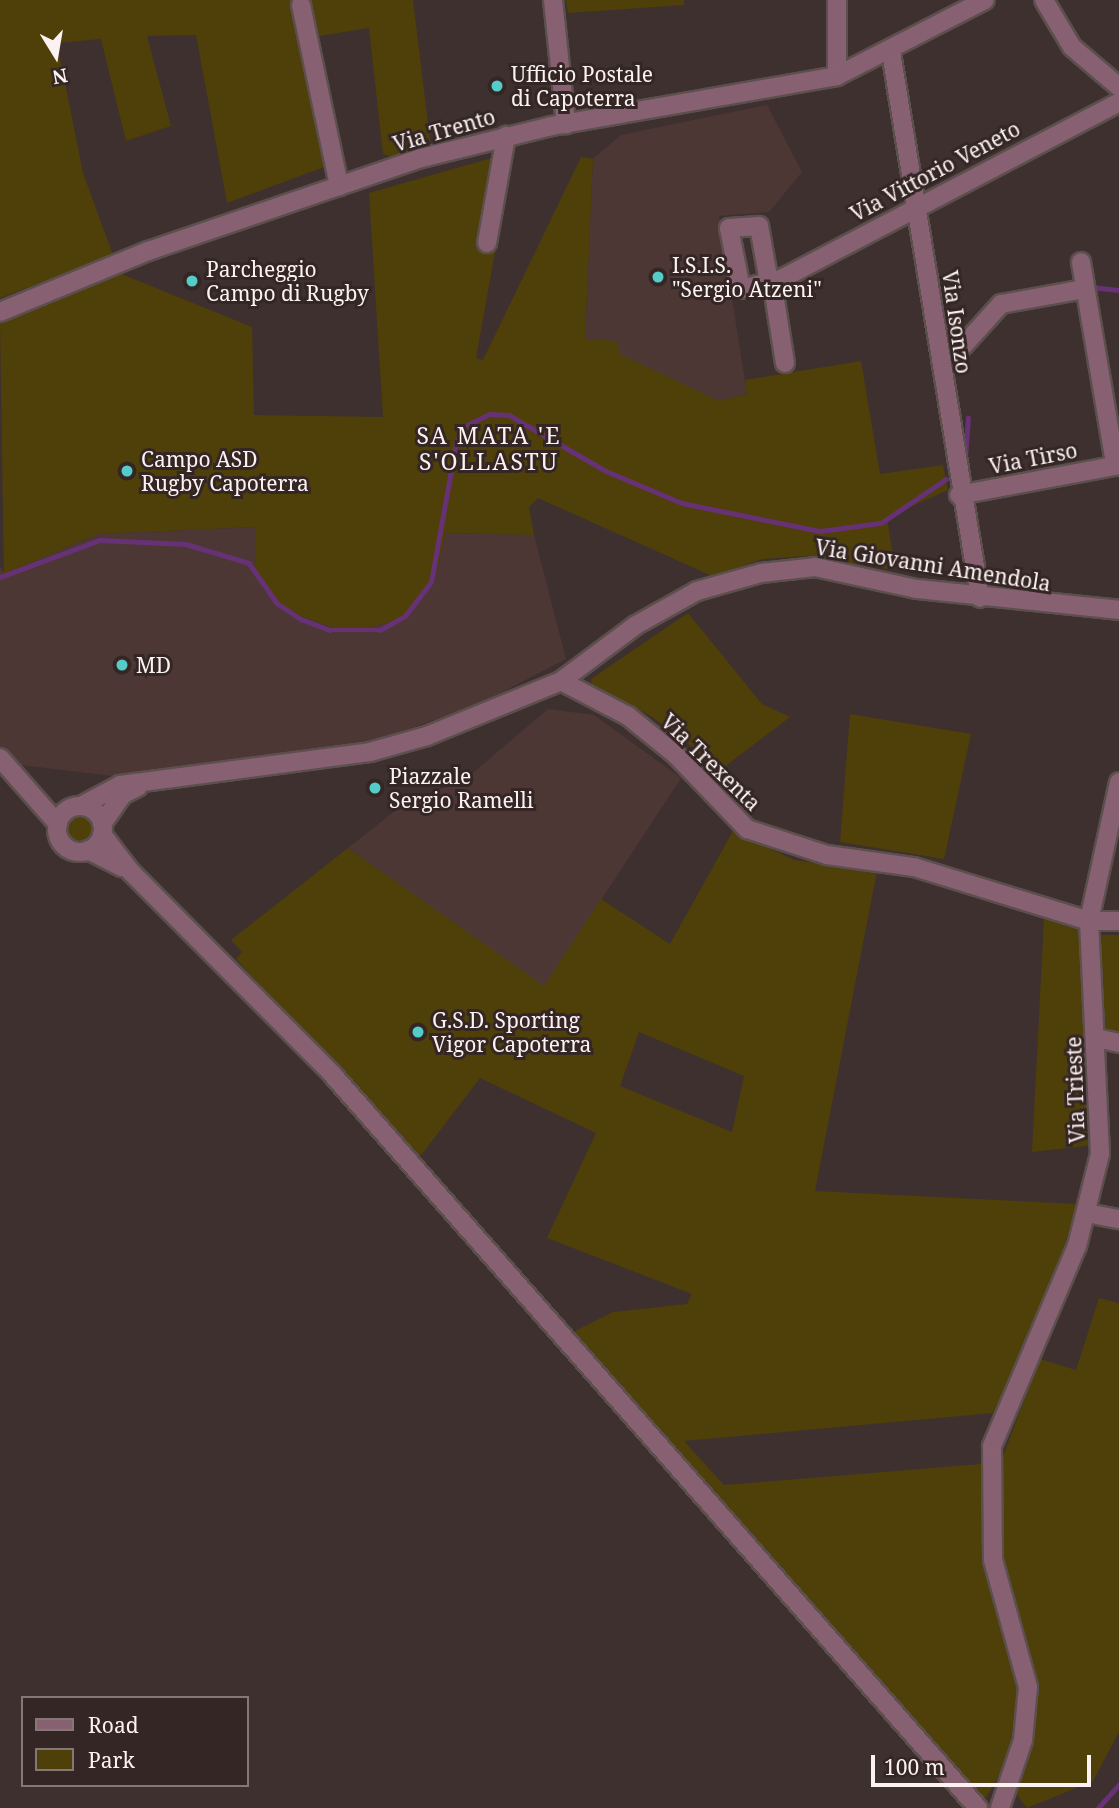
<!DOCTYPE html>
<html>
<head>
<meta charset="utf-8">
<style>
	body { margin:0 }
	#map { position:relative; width:1119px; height:1808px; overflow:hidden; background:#3e302f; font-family:"Noto Serif",serif }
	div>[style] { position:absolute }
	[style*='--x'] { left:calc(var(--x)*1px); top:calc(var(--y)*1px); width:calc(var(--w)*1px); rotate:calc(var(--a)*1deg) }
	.built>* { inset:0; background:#4c3735 }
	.green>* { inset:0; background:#4f3f09 }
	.round { border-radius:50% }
	.stream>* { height:4.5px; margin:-2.25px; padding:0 2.25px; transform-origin:2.25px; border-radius:2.25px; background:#673275 }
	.roads { filter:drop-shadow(2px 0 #5c4f4e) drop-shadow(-2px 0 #5c4f4e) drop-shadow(0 2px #5c4f4e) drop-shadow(0 -2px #5c4f4e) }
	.minor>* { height:18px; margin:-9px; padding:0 9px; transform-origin:9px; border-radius:9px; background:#876171 }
	.tertiary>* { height:18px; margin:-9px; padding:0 9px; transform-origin:9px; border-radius:9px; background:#876171 }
	.tertiary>.ring { margin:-9px; padding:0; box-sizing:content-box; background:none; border:18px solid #876171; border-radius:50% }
	.dots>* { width:19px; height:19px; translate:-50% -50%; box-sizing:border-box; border:4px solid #342625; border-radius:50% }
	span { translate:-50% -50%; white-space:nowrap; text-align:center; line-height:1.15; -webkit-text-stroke:6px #342625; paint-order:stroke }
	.poi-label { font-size:21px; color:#fbf2f1 }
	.left { translate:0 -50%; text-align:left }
	.street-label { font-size:21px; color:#fbf2f1 }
	.neighbourhood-label { font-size:23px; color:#fbf2f1; letter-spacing:2px }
	.legend { position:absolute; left:21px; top:1696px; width:228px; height:91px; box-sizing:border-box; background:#342625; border:2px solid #847877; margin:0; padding:9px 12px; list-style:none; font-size:21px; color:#fbf2f1 }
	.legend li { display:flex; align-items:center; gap:14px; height:35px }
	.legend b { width:35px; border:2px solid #847877 }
	.north { position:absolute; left:21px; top:21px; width:70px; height:70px; -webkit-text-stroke:5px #342625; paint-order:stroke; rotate:169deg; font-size:19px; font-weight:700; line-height:28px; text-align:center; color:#fbf2f1 }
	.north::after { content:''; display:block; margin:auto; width:24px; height:32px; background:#fbf2f1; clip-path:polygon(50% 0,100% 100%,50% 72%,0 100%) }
	.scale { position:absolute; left:871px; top:1755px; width:220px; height:32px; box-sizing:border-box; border:4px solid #fbf2f1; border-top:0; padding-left:9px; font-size:21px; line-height:24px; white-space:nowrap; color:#fbf2f1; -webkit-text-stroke:5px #342625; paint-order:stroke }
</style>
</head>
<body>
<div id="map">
	<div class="built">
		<div style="clip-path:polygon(767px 105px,802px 172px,769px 212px,719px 216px,747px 394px,719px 401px,585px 339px,593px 159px,621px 135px)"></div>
		<div style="clip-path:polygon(256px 527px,293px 613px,337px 629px,364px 629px,433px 585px,446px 533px,534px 535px,566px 659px,479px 704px,372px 742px,121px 777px,21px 765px,0 747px,0 566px,4px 573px,97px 534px)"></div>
		<div style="clip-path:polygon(548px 709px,594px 715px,681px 778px,544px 987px,348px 848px,400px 807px,467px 778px)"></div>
	</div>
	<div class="green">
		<div style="clip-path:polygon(0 0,413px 0,430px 140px,393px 157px,383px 154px,369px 28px,319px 36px,311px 1px,291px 7px,324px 167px,227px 203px,196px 35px,147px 36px,171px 126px,126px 141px,101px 39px,57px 43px,83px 173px,113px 255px,0 298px)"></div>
		<div style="clip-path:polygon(566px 0,684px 0,684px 5px,568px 13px)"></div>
		<div style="clip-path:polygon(513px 152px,476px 358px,483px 360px,581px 157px,593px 159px,585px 339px,617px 341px,620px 354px,719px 401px,747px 394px,745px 380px,861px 361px,880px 474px,943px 465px,948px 490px,887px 517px,895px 570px,806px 556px,763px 559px,712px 576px,538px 498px,529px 507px,534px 535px,446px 533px,433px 585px,400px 619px,364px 629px,337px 629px,293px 613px,274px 598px,256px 569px,255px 527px,97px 534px,4px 574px,0 324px,119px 273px,252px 327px,254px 415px,383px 417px,369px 193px)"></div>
		<div style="clip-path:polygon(688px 613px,762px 704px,790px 717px,715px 774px,695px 749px,651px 716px,592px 686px,591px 679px)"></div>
		<div style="clip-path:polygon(850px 714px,971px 734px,944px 859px,840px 842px)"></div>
		<div class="round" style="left:67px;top:815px;width:26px;height:26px"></div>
		<div style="clip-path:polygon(evenodd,733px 831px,794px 860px,877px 871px,815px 1191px,1077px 1204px,1051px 1291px,993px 1413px,684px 1441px,724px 1485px,981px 1464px,987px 1573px,1020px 1673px,1009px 1758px,984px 1801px,571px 1333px,613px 1312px,687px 1304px,692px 1294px,547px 1238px,596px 1133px,480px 1078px,419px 1158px,236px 959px,242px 952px,231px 940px,348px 848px,544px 986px,601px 899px,670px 944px,733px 831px,639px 1032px,744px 1076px,732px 1132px,620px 1086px,639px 1032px)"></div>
		<div style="clip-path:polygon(1044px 919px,1079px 930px,1093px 1145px,1032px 1152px)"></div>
		<div style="clip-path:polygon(1099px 935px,1119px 935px,1119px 1032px,1105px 1028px)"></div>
		<div style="clip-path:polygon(1099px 1298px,1119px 1303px,1119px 1732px,1093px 1781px,1027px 1808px,1014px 1791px,1034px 1725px,1032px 1667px,1002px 1579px,1001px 1461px,1040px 1359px,1076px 1370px)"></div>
	</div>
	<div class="stream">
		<div style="--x:1091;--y:287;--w:28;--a:6"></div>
		<div style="--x:965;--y:458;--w:40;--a:-85.7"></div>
		<div style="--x:0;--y:577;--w:107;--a:-20.3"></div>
		<div style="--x:100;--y:540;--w:86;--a:2.7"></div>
		<div style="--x:186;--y:544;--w:66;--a:16.8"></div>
		<div style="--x:249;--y:563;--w:49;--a:55"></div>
		<div style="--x:277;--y:603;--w:29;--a:34"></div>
		<div style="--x:301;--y:619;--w:31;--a:21"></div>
		<div style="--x:330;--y:630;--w:50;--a:0"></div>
		<div style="--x:380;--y:630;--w:29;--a:-29"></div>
		<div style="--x:405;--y:616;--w:43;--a:-52.6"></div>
		<div style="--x:431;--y:582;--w:141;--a:-79.8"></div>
		<div style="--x:456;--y:443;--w:17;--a:-66"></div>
		<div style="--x:463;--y:427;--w:30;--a:-26"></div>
		<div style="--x:490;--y:414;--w:19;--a:3"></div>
		<div style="--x:509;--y:415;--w:112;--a:30"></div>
		<div style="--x:606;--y:471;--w:82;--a:22.8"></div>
		<div style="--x:682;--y:503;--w:141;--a:11.5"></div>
		<div style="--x:820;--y:531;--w:62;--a:-7.5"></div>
		<div style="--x:881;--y:523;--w:78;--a:-34.1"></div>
		<div style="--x:1098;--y:1808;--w:31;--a:-48"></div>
	</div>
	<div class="roads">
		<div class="minor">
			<div style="--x:553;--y:0;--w:125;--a:84"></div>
			<div style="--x:1044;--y:0;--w:55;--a:59.2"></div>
			<div style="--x:1072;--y:47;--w:62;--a:40.4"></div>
			<div style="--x:301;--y:5;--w:185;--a:78.1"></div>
			<div style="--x:891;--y:52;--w:553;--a:80.74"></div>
			<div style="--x:837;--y:76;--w:76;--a:-90"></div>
			<div style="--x:487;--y:243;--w:109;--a:-79.9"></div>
			<div style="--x:1081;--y:262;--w:205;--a:80.4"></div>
			<div style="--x:772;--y:281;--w:83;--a:81"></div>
			<div style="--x:769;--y:282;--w:57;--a:-100.1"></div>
			<div style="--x:759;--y:226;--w:30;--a:176"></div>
			<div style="--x:729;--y:228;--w:62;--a:78.9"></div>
			<div style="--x:741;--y:289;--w:41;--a:-14"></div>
			<div style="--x:781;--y:279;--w:382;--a:-27.6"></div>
			<div style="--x:963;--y:346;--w:57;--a:-47.9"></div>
			<div style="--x:1001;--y:304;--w:84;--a:-10.2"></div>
			<div style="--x:959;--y:495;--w:163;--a:-10.6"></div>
			<div style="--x:561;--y:681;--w:76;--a:27.6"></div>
			<div style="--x:628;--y:716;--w:62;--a:39.1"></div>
			<div style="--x:676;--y:755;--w:103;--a:46.2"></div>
			<div style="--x:747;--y:829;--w:84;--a:18"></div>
			<div style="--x:827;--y:855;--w:88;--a:7.9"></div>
			<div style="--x:914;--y:867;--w:183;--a:17.1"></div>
			<div style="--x:1089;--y:921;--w:30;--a:0"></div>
			<div style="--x:102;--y:834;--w:48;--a:52.7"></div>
			<div style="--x:131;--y:872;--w:285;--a:45.1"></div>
			<div style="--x:332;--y:1074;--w:978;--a:48.65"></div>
			<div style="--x:88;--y:850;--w:38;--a:27"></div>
			<div style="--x:1096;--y:1038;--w:24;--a:12"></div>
			<div style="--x:1087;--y:1213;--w:33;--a:11"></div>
			<div style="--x:1000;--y:1808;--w:72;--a:-71.3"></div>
			<div style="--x:1023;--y:1740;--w:53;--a:-84.6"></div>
			<div style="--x:1028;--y:1687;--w:132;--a:-105.4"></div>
			<div style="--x:993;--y:1560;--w:114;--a:-90.5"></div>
			<div style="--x:992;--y:1446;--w:217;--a:-67"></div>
			<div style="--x:1077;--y:1246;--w:95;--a:-76"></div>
			<div style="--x:1100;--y:1154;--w:233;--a:-92.7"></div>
			<div style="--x:1089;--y:921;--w:142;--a:-77.8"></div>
		</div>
		<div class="tertiary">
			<div style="--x:0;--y:312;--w:160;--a:-22.4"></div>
			<div style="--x:148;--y:251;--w:288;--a:-18.8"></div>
			<div style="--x:421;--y:158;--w:134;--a:-13.8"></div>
			<div style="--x:551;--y:126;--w:290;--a:-9.9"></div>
			<div style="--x:837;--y:76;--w:166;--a:-27.2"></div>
			<div style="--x:0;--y:758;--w:88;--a:48.7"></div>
			<div style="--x:81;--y:806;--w:44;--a:-28.3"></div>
			<div style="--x:120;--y:785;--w:252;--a:-7.5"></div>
			<div style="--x:370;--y:752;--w:59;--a:-15.7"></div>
			<div style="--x:427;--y:736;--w:145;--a:-22.3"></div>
			<div style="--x:561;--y:681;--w:94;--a:-36.7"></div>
			<div style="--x:636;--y:625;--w:70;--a:-29.1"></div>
			<div style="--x:697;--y:591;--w:66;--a:-15.7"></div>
			<div style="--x:761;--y:573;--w:54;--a:-6.3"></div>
			<div style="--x:815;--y:567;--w:104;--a:12.2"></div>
			<div style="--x:917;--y:589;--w:203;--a:5.9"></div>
			<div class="ring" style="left:57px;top:806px;width:28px;height:28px"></div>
			<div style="--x:102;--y:824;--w:35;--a:-55"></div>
			<div style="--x:122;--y:795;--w:18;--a:-27"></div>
		</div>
	</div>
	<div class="dots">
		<div style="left:497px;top:86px;background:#54cdc8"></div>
		<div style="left:658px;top:277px;background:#54cdc8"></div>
		<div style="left:192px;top:281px;background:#54cdc8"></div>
		<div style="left:127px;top:471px;background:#54cdc8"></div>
		<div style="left:122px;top:665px;background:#54cdc8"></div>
		<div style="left:375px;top:788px;background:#54cdc8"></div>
		<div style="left:418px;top:1032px;background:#54cdc8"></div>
	</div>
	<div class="poi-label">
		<span class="left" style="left:511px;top:86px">Ufficio Postale<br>di Capoterra</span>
		<span class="left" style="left:672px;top:277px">I.S.I.S.<br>"Sergio Atzeni"</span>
		<span class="left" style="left:206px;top:281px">Parcheggio<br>Campo di Rugby</span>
		<span class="left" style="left:141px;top:471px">Campo ASD<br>Rugby Capoterra</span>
		<span class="left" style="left:136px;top:665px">MD</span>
		<span class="left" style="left:389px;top:788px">Piazzale<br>Sergio Ramelli</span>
		<span class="left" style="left:432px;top:1032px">G.S.D. Sporting<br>Vigor Capoterra</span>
	</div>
	<div class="street-label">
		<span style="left:444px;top:130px;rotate:-16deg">Via Trento</span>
		<span style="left:935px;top:171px;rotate:-28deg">Via Vittorio Veneto</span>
		<span style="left:957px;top:322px;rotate:82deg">Via Isonzo</span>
		<span style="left:1033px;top:458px;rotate:-11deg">Via Tirso</span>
		<span style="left:933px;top:565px;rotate:9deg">Via Giovanni Amendola</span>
		<span style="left:711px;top:762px;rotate:44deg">Via Trexenta</span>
		<span style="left:1075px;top:1090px;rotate:-92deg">Via Trieste</span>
	</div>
	<div class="neighbourhood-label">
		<span style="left:489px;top:448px">SA MATA 'E<br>S'OLLASTU</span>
	</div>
	<ul class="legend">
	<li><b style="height:9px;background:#876171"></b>Road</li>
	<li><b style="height:19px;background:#4f3f09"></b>Park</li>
	</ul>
	<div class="north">N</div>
	<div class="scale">100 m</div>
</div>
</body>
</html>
